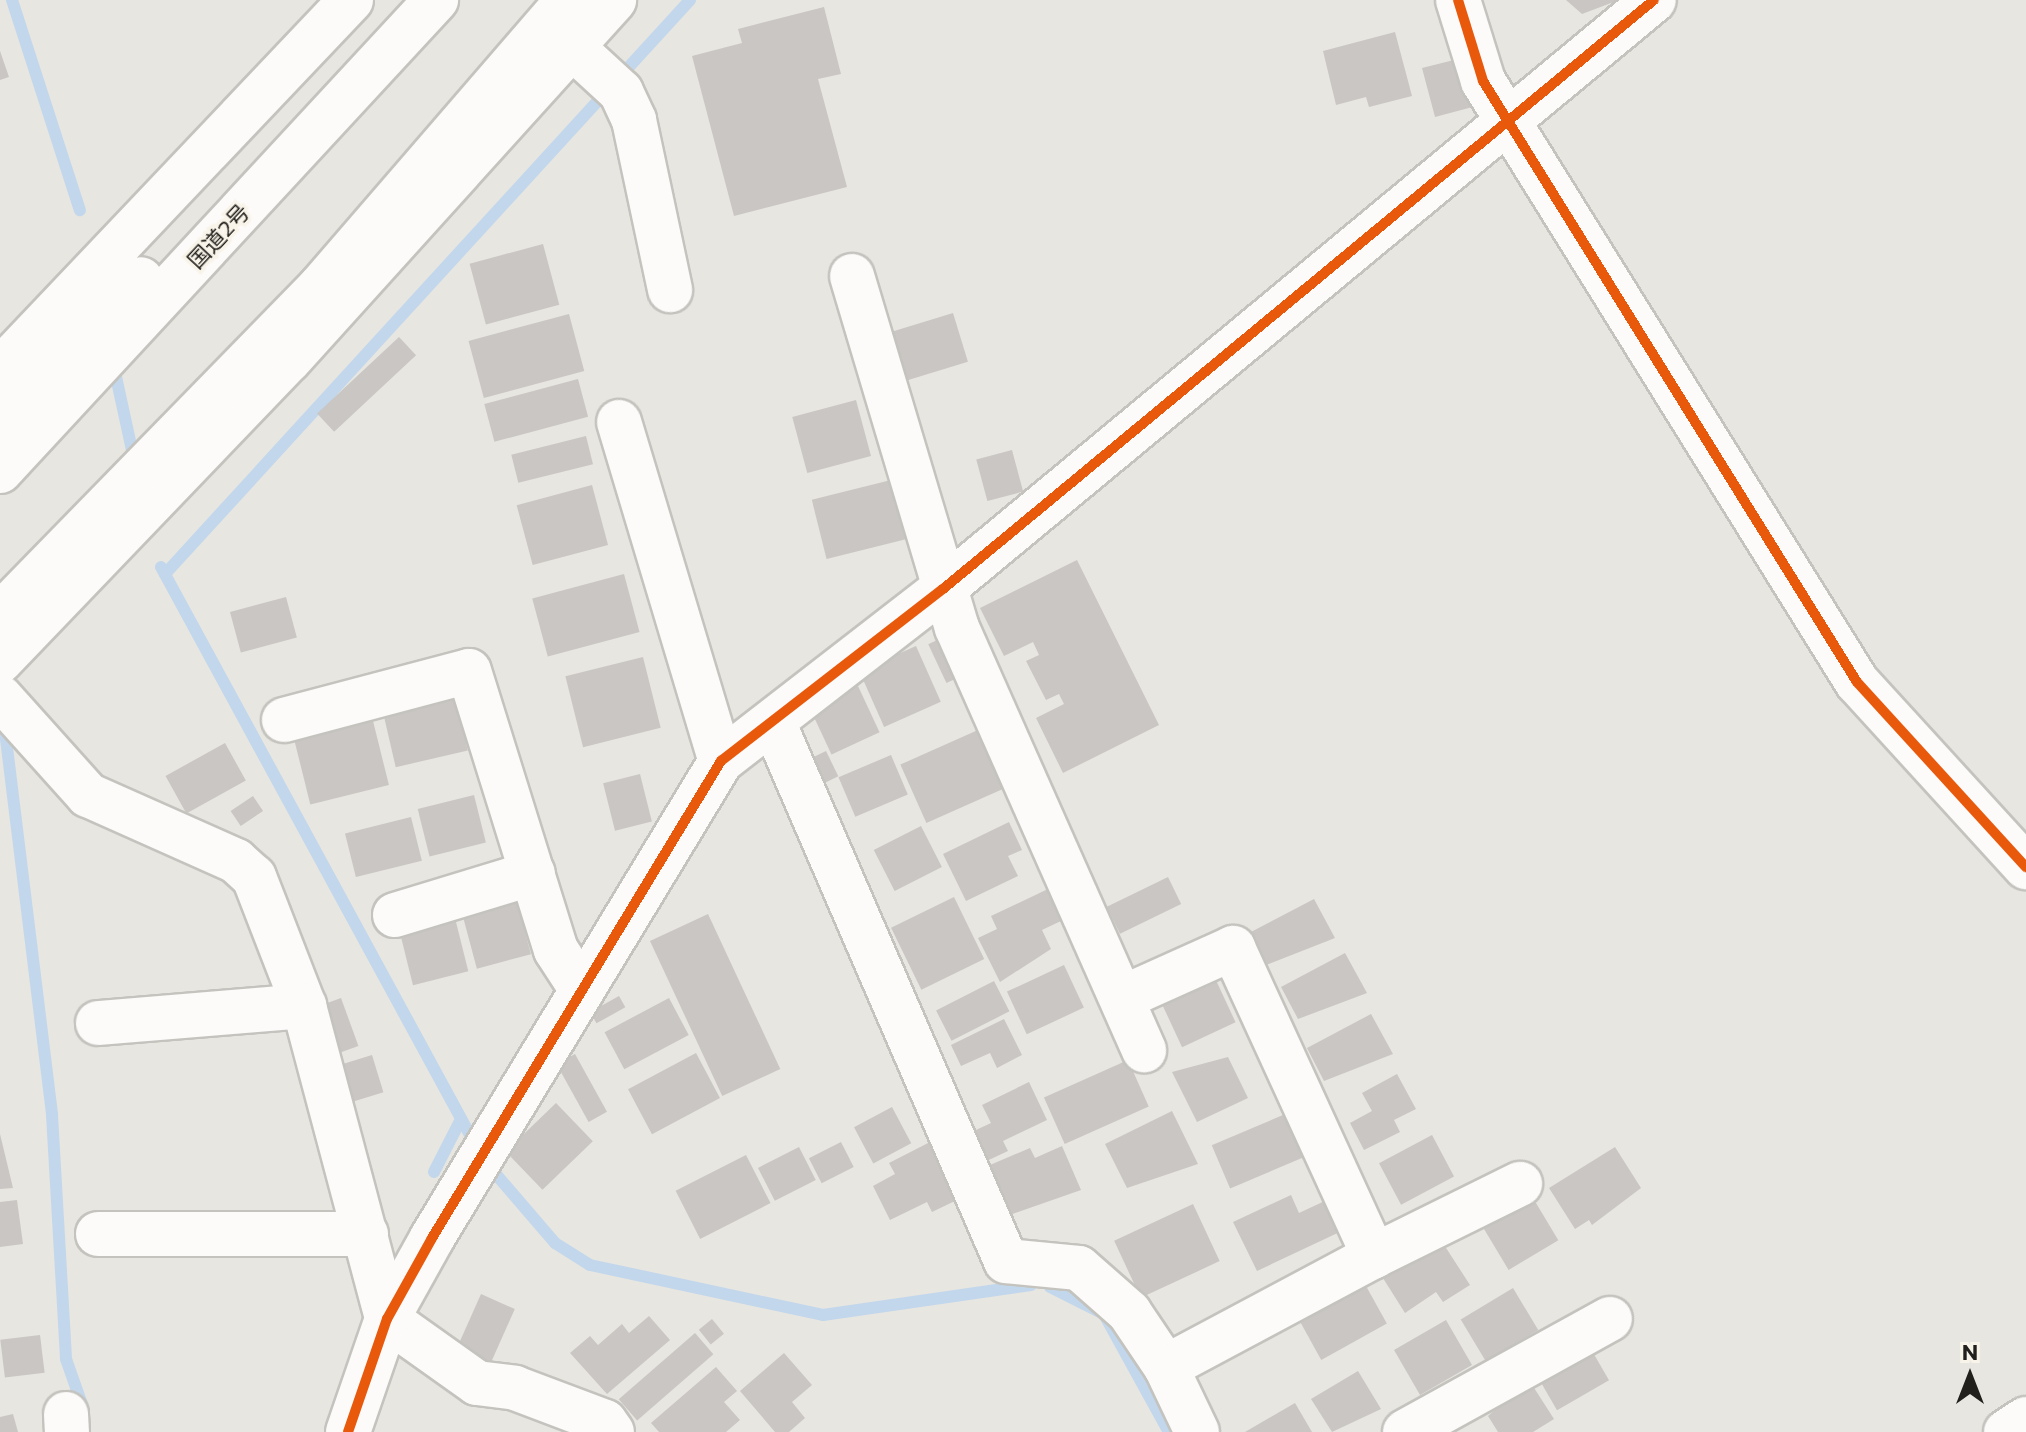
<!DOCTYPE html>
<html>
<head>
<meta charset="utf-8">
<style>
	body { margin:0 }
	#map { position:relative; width:2026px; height:1432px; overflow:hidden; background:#e8e6e0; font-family:Commissioner,"Noto Sans JP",sans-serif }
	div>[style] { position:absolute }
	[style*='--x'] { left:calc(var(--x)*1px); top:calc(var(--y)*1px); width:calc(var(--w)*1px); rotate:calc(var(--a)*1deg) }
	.stream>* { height:12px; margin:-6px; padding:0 6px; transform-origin:6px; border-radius:6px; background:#c2d7ec }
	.building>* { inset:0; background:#c9c6c4; transform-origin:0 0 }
	.roads { filter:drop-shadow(2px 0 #c4c3be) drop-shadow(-2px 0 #c4c3be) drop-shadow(0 2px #c4c3be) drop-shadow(0 -2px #c4c3be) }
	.street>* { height:44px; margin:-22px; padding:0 22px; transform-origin:22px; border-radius:22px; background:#fcfbfa }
	.highway>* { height:44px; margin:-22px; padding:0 22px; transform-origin:22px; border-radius:22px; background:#fcfbfa }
	.cycleway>* { height:10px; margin:-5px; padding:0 5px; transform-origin:5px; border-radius:5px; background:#e8590c }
	span { translate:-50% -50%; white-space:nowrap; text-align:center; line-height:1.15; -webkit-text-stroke:7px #f9f4ea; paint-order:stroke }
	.street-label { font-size:22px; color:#22201c }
	.north { position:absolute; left:1930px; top:1336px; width:80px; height:80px; -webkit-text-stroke:6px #f9f4ea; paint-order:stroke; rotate:0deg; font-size:22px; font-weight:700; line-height:32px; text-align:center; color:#22201c }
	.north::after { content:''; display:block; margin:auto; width:28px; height:36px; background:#22201c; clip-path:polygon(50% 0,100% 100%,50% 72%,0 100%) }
</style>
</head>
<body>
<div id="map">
	<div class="stream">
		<div style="--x:12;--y:0;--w:221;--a:72.1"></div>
		<div style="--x:113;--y:363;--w:94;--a:77.7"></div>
		<div style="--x:161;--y:567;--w:659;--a:61.45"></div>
		<div style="--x:165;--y:574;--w:778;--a:-47.55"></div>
		<div style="--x:5;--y:731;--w:387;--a:83"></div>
		<div style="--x:52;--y:1115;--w:244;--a:86.7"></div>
		<div style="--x:66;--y:1359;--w:54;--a:70.6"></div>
		<div style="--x:488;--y:1165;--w:103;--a:49.3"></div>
		<div style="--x:555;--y:1243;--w:41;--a:32.2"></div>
		<div style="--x:590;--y:1265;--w:238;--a:12.1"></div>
		<div style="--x:823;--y:1315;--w:210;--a:-8.2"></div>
		<div style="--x:434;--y:1172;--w:57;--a:-63"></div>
		<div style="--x:1050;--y:1287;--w:60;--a:26.6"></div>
		<div style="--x:1104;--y:1314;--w:135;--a:61.2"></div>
	</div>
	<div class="building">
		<div style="clip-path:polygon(1566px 0,1619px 0,1582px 14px)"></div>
		<div style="clip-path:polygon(824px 7px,841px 74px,818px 79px,847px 187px,734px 216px,692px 56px,742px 43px,738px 29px)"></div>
		<div style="clip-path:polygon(1395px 32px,1412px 96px,1369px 107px,1366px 97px,1336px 105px,1323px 51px)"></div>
		<div style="clip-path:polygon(0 51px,9px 77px,0 80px)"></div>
		<div style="clip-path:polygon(1454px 60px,1457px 74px,1471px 71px,1480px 105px,1435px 117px,1422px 68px)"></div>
		<div style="left:543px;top:244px;width:63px;height:76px;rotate:75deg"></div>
		<div style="left:953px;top:313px;width:51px;height:70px;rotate:73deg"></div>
		<div style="left:569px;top:314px;width:59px;height:104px;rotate:75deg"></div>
		<div style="left:399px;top:337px;width:25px;height:112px;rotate:47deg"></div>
		<div style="left:578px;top:379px;width:39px;height:97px;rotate:75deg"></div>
		<div style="left:856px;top:400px;width:58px;height:66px;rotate:75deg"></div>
		<div style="left:586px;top:436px;width:29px;height:77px;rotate:76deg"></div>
		<div style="left:1012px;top:450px;width:43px;height:37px;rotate:75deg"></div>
		<div style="left:903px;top:477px;width:61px;height:94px;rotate:76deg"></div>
		<div style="left:592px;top:485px;width:62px;height:78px;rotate:75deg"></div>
		<div style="clip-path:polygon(1077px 560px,1159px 725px,1063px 773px,1036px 718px,1064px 704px,1059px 694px,1046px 700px,1026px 661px,1039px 655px,1033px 642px,1004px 656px,980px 608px)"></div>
		<div style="left:624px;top:574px;width:60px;height:95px;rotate:75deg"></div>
		<div style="left:286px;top:597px;width:42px;height:58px;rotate:75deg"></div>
		<div style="left:950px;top:634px;width:43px;height:24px;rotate:65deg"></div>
		<div style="left:916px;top:646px;width:61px;height:62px;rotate:66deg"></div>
		<div style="left:643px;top:657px;width:73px;height:80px;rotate:76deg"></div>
		<div style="left:858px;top:686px;width:51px;height:53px;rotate:65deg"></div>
		<div style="left:455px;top:695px;width:57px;height:74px;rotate:77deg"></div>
		<div style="left:372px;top:717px;width:70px;height:81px;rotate:76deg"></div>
		<div style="left:978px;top:730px;width:64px;height:85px;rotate:66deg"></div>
		<div style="left:225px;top:743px;width:43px;height:68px;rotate:61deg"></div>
		<div style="left:826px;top:751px;width:28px;height:24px;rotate:64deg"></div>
		<div style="left:891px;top:755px;width:43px;height:57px;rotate:67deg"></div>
		<div style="left:640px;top:774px;width:49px;height:38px;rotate:76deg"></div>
		<div style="left:474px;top:795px;width:49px;height:58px;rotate:76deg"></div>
		<div style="left:253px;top:796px;width:18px;height:27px;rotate:56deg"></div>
		<div style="left:411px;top:817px;width:45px;height:68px;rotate:76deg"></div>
		<div style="clip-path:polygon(1009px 822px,1022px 850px,1008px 856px,1018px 876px,966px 901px,943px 854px)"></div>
		<div style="left:921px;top:826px;width:46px;height:53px;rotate:63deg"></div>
		<div style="left:1168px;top:877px;width:30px;height:68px;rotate:64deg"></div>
		<div style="clip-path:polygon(1048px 889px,1063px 920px,1042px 930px,1051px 949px,1000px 982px,978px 938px,997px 929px,991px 916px)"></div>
		<div style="left:954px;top:897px;width:69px;height:70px;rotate:64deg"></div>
		<div style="clip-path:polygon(1314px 899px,1335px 938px,1266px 965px,1249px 933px)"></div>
		<div style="left:517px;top:902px;width:54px;height:56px;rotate:75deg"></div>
		<div style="left:708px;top:914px;width:171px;height:64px;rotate:65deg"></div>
		<div style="left:455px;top:918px;width:55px;height:57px;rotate:76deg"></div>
		<div style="clip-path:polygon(1345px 953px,1367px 993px,1298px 1019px,1281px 987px)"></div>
		<div style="left:1064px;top:965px;width:47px;height:63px;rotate:65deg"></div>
		<div style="left:1214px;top:976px;width:51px;height:59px;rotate:65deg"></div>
		<div style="left:994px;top:981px;width:34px;height:65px;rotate:63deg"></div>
		<div style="left:619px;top:996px;width:13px;height:33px;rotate:61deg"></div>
		<div style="left:341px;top:998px;width:51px;height:29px;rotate:70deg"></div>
		<div style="left:669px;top:998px;width:42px;height:73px;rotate:62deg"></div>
		<div style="clip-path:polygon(1371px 1014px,1393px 1054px,1324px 1081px,1307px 1048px)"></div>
		<div style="clip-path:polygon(1004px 1019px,1022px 1055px,997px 1068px,990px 1053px,961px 1066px,951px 1045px)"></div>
		<div style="left:696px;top:1053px;width:51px;height:77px;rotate:62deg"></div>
		<div style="left:575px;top:1054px;width:66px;height:21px;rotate:61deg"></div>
		<div style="left:372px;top:1055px;width:39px;height:39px;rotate:73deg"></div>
		<div style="clip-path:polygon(1228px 1057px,1248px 1098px,1197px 1122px,1172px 1072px)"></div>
		<div style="left:1128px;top:1060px;width:51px;height:92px;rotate:66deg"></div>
		<div style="clip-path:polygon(1397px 1074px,1416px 1109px,1394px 1120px,1400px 1132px,1364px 1150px,1350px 1123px,1372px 1111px,1362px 1093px)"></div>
		<div style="clip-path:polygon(1029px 1082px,1047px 1120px,1003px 1141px,1008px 1151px,978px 1165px,963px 1136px,991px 1123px,982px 1105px)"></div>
		<div style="left:556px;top:1103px;width:53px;height:70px;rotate:46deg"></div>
		<div style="left:892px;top:1107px;width:41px;height:43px;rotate:62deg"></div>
		<div style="clip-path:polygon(1172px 1111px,1198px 1164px,1127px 1188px,1105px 1144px)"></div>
		<div style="left:1290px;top:1112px;width:47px;height:85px;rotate:67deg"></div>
		<div style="clip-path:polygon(0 1134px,13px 1188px,0 1189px)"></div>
		<div style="left:1432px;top:1135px;width:47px;height:60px;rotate:62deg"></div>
		<div style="clip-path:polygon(932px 1141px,961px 1198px,932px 1212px,927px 1202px,890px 1220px,873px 1186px,895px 1174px,889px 1163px)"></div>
		<div style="left:841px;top:1142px;width:28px;height:36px;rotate:63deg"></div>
		<div style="clip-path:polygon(1062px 1146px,1081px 1190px,1004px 1217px,983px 1168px,1030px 1148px,1035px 1158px)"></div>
		<div style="left:799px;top:1147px;width:37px;height:46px;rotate:63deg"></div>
		<div style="clip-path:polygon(1615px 1147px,1641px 1188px,1592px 1225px,1589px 1220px,1575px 1229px,1549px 1188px)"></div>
		<div style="left:746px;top:1155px;width:54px;height:79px;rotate:63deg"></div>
		<div style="left:1530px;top:1193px;width:55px;height:58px;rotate:59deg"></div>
		<div style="clip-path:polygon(1291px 1195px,1299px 1213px,1329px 1199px,1344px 1230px,1257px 1271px,1233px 1222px)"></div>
		<div style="clip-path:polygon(17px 1200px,23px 1244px,0 1247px,0 1202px)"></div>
		<div style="left:1193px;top:1204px;width:63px;height:87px;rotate:65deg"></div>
		<div style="clip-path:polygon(1439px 1237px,1470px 1285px,1443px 1302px,1436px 1292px,1405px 1313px,1381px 1275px)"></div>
		<div style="left:1366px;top:1286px;width:43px;height:75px;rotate:61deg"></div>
		<div style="left:1513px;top:1288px;width:49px;height:61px;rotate:59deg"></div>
		<div style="left:481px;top:1294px;width:37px;height:66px;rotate:24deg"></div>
		<div style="clip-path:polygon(649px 1316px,670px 1340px,607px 1394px,570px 1353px,590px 1336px,598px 1345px,622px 1324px,629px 1333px)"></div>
		<div style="left:712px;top:1319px;width:19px;height:17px;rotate:51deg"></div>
		<div style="left:1446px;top:1320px;width:52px;height:60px;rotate:60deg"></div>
		<div style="left:695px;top:1333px;width:28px;height:101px;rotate:49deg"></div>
		<div style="left:40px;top:1335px;width:38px;height:40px;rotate:83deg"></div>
		<div style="left:1588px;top:1344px;width:42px;height:60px;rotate:60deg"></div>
		<div style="clip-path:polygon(784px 1353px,812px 1385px,792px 1402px,805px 1418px,789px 1432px,775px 1432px,740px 1391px)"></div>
		<div style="clip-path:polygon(716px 1367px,737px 1391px,724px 1402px,740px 1420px,726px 1432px,659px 1432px,651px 1423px)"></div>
		<div style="clip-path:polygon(1358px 1371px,1381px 1409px,1332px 1432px,1311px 1399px)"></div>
		<div style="clip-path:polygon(1529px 1380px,1554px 1419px,1533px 1432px,1498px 1432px,1488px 1416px)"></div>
		<div style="clip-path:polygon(1295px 1403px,1312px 1432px,1245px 1432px)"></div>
		<div style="clip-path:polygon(13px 1414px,18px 1432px,0 1432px,0 1417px)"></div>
	</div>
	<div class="roads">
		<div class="street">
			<div style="--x:1458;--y:0;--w:85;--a:72.8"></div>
			<div style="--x:1483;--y:81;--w:708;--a:58.11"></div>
			<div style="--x:1857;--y:682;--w:251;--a:47.6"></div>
			<div style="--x:571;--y:46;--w:68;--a:42.6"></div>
			<div style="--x:621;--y:92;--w:31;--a:65"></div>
			<div style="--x:634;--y:120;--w:174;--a:78"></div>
			<div style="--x:852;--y:276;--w:367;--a:73.4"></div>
			<div style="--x:957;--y:628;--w:462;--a:66.1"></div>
			<div style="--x:0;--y:370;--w:510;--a:-46.51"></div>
			<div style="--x:619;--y:422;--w:354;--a:73.3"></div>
			<div style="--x:0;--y:661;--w:417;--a:-46.2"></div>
			<div style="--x:289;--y:360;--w:485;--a:-47.9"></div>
			<div style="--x:0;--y:697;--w:132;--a:48.1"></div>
			<div style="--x:88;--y:795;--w:162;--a:24"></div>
			<div style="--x:236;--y:861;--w:24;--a:42"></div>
			<div style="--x:254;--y:877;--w:138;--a:68.8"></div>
			<div style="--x:304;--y:1006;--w:324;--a:75.1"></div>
			<div style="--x:387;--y:1319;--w:110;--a:35.4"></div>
			<div style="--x:477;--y:1383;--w:38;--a:7"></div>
			<div style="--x:515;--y:1388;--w:96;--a:20.7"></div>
			<div style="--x:605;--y:1422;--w:12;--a:55"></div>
			<div style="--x:284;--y:720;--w:191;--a:-14.8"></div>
			<div style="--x:469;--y:671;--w:292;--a:72.7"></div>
			<div style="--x:556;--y:950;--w:48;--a:57"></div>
			<div style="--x:773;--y:722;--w:587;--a:66.62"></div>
			<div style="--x:1006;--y:1261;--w:73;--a:5.5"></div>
			<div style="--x:1079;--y:1268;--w:67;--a:41.3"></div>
			<div style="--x:1129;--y:1312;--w:66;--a:56.1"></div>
			<div style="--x:1166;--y:1367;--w:236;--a:-28.1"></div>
			<div style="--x:395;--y:915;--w:144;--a:-16.9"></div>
			<div style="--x:1122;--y:998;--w:122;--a:-24.2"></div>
			<div style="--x:1233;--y:948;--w:339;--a:65.4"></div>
			<div style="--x:1374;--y:1256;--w:163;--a:-26.3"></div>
			<div style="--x:98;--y:1023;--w:207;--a:-4.7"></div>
			<div style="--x:98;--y:1234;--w:268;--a:0"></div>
			<div style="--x:1166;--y:1367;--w:72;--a:64.5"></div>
			<div style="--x:66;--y:1414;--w:18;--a:87"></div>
			<div style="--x:348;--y:1432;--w:120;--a:-71"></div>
			<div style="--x:387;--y:1319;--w:93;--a:-60.9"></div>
			<div style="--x:432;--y:1238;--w:558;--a:-58.79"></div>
			<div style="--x:721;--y:761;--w:281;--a:-37.8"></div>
			<div style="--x:943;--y:589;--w:923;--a:-39.64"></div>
			<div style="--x:1405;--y:1432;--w:234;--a:-28.9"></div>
			<div style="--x:2006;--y:1432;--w:24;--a:-33"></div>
		</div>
		<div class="highway">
			<div style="--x:0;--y:417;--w:197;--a:-44.4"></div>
			<div style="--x:0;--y:471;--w:642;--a:-47.21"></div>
			<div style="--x:0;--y:615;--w:458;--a:-45.7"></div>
			<div style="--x:320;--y:287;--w:379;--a:-49.2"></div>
		</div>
	</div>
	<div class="cycleway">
		<div style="--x:1458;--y:0;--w:85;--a:72.8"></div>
		<div style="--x:1483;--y:81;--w:708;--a:58.11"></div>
		<div style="--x:1857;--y:682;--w:251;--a:47.6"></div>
		<div style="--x:348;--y:1432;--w:120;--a:-71"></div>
		<div style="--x:387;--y:1319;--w:93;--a:-60.9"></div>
		<div style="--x:432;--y:1238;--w:558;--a:-58.79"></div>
		<div style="--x:721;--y:761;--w:281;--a:-37.8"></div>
		<div style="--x:943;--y:589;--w:923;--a:-39.64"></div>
	</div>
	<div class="street-label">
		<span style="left:218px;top:236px;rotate:-47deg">国道2号</span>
	</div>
	<div class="north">N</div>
</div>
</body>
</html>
